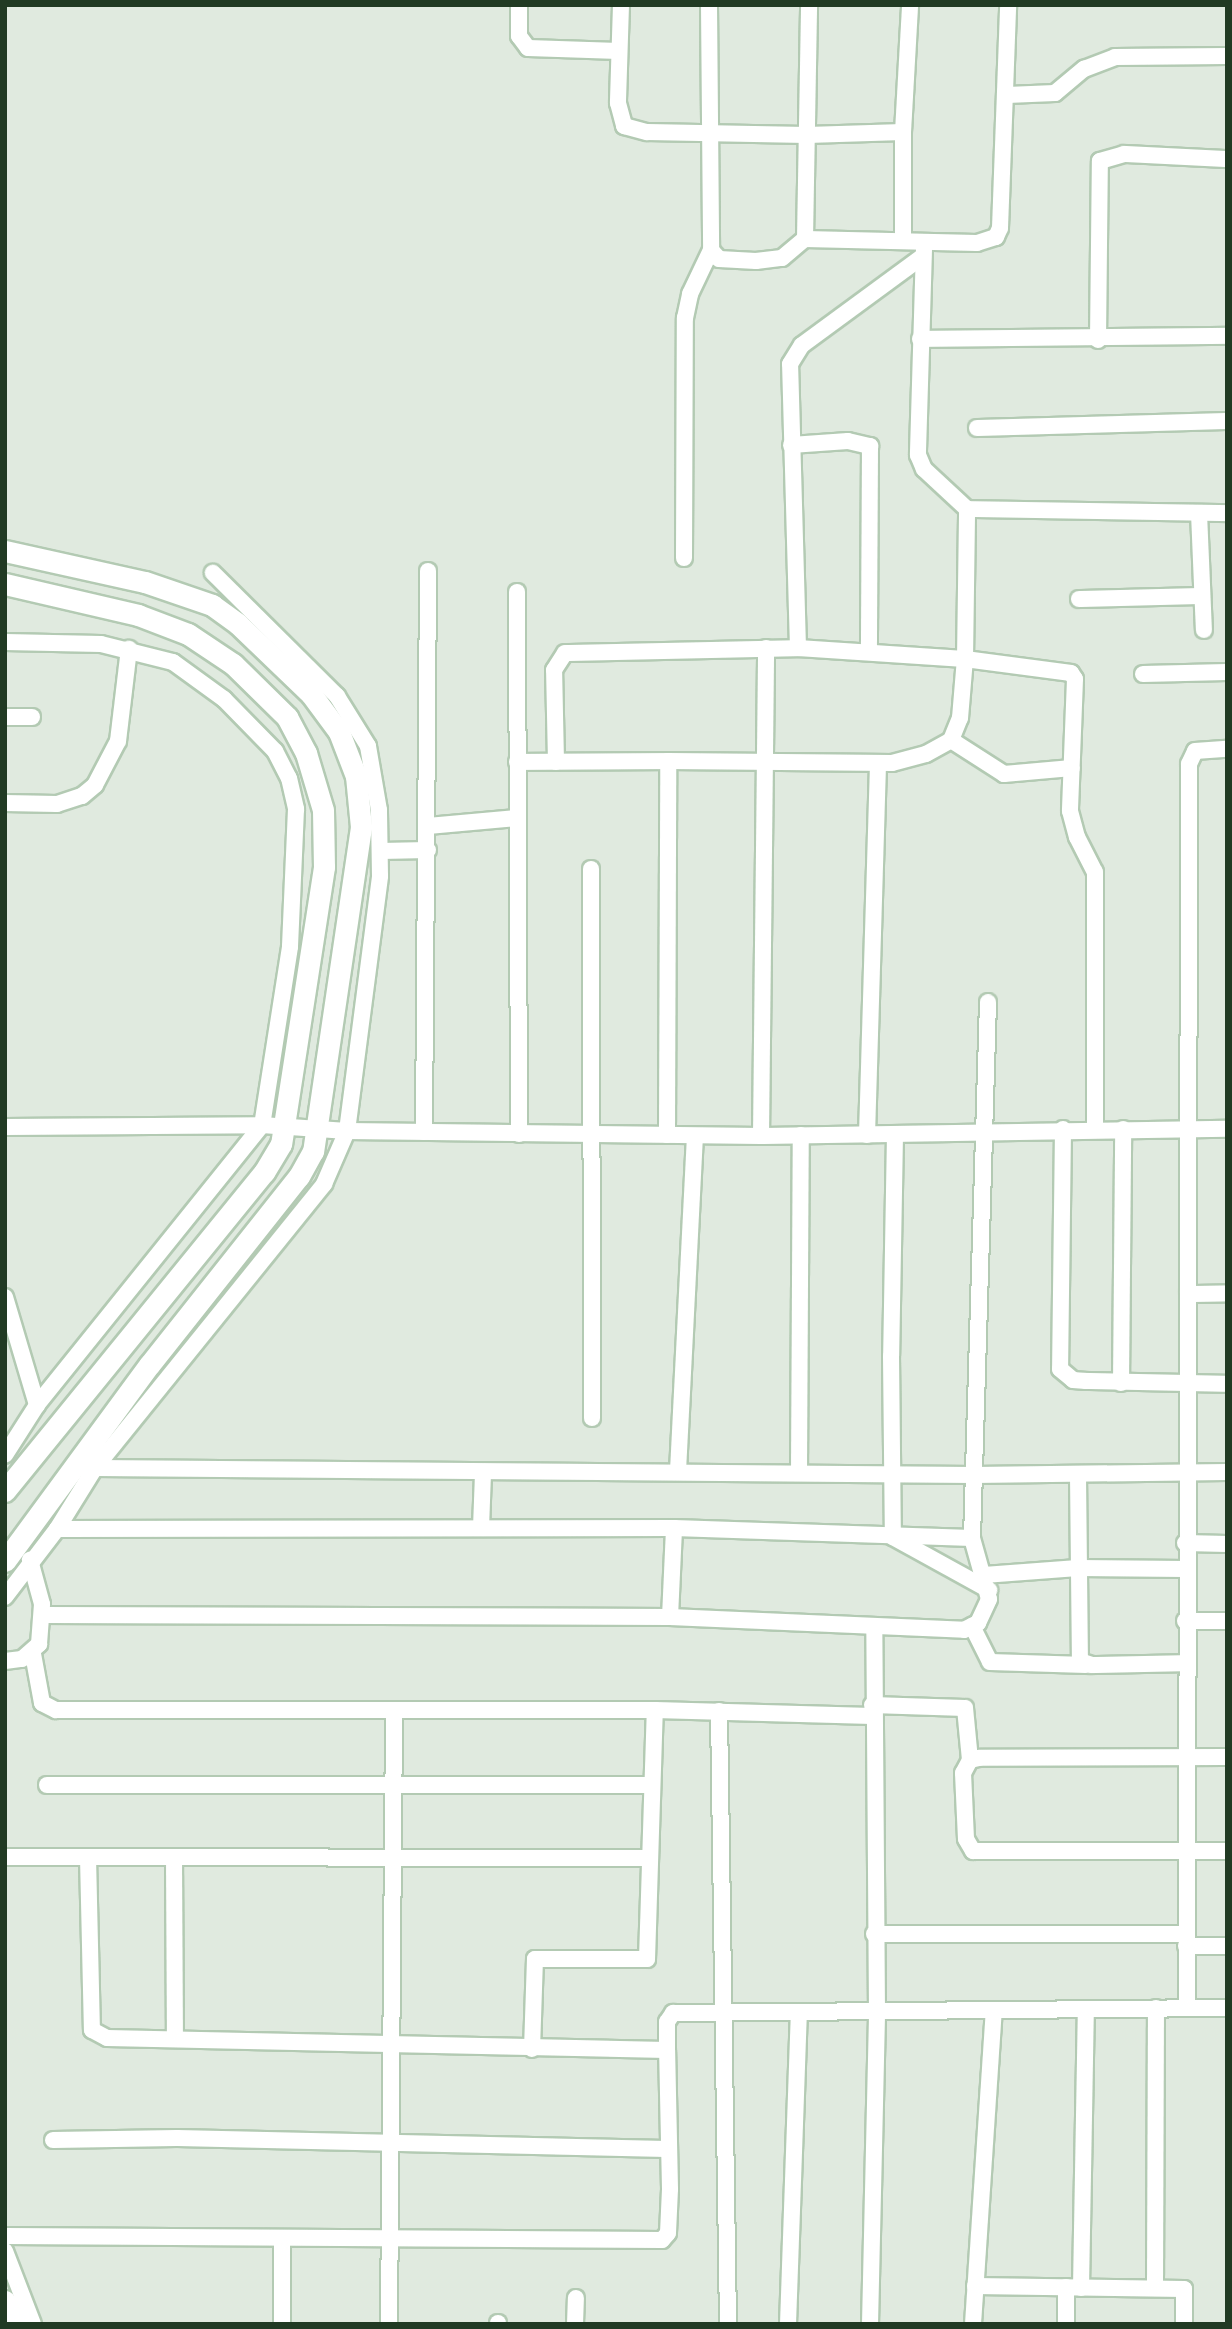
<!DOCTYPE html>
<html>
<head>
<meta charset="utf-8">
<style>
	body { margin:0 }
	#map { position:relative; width:1232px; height:2329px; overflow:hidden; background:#e0eadf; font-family:Poppins,sans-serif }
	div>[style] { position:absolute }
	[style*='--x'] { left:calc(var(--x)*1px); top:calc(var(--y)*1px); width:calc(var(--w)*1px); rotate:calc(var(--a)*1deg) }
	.roads { filter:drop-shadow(2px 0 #b3cab3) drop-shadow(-2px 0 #b3cab3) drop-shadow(0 2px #b3cab3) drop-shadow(0 -2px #b3cab3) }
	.street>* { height:16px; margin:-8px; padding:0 8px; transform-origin:8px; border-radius:8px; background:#fff }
	.secondary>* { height:21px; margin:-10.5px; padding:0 10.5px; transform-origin:10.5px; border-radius:10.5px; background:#fff }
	span { translate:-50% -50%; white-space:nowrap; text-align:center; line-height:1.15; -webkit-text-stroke:7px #f0f7f0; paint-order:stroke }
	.frame { position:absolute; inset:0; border:7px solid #213a23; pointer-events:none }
</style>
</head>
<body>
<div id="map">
	<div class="roads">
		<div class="street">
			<div style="--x:519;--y:5;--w:31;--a:90"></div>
			<div style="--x:519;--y:36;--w:15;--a:53"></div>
			<div style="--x:528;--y:48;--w:91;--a:1.9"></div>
			<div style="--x:621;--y:5;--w:98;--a:91.8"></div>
			<div style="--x:618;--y:103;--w:24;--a:75"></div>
			<div style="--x:624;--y:126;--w:24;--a:15"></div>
			<div style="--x:647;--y:132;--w:160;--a:1.1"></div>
			<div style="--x:807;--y:135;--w:96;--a:-1.8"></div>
			<div style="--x:903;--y:132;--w:127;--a:-86.8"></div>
			<div style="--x:709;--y:5;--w:245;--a:89.5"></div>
			<div style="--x:711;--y:250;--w:12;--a:48"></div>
			<div style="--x:719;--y:259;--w:37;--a:3"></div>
			<div style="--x:756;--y:261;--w:26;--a:-7"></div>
			<div style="--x:782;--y:258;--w:30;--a:-40"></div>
			<div style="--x:805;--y:239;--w:172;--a:1.3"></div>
			<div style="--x:977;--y:243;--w:20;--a:-18"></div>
			<div style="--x:996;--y:237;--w:10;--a:-66"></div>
			<div style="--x:1000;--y:228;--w:223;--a:-87.9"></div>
			<div style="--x:1007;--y:95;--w:48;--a:-2.4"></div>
			<div style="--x:1055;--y:93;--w:38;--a:-40"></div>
			<div style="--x:1084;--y:69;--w:33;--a:-21"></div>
			<div style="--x:1115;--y:57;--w:112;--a:-0.5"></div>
			<div style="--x:805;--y:239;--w:234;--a:-89"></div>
			<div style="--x:903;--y:241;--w:109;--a:-90"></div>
			<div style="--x:924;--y:249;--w:206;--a:91.7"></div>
			<div style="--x:918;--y:455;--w:15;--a:67"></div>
			<div style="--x:924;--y:469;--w:59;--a:42.9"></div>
			<div style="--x:967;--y:509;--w:260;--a:0.9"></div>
			<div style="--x:920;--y:339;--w:307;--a:-0.6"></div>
			<div style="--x:1098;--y:340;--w:179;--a:-89.4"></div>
			<div style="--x:1100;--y:161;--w:25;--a:-16"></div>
			<div style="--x:1124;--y:154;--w:103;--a:2.8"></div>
			<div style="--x:977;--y:428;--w:250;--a:-1.6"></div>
			<div style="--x:791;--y:445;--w:57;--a:-4"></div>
			<div style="--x:848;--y:441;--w:23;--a:13"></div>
			<div style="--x:870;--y:446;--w:204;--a:90.3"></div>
			<div style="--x:1199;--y:513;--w:117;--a:87.6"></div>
			<div style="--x:684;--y:558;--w:240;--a:-89.8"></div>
			<div style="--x:685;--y:318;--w:25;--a:-78"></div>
			<div style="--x:690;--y:294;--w:49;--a:-64.5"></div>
			<div style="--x:517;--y:592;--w:542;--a:89.79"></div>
			<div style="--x:1079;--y:599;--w:123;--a:-1.4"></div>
			<div style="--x:5;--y:642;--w:96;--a:1.2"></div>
			<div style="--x:101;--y:644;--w:74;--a:14"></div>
			<div style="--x:173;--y:662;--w:63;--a:36"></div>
			<div style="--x:224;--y:699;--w:73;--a:45.6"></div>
			<div style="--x:275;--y:751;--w:30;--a:63"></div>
			<div style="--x:289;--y:778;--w:32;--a:77"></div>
			<div style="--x:296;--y:809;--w:138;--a:92.5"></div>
			<div style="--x:290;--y:947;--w:180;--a:98.9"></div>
			<div style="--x:262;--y:1125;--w:359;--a:128.8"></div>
			<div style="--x:37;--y:1405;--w:59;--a:122.6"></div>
			<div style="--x:798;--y:648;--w:167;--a:3.8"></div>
			<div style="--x:965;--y:659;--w:107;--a:7.5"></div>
			<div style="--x:1071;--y:673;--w:7;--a:56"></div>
			<div style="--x:1075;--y:679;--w:132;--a:92.2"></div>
			<div style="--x:1070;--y:811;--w:27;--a:75"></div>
			<div style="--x:1077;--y:837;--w:39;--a:63"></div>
			<div style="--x:1095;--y:872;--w:256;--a:90"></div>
			<div style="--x:1143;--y:674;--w:84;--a:-1.4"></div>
			<div style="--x:5;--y:717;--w:27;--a:0"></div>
			<div style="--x:951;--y:740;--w:63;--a:32.7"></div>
			<div style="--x:1004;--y:774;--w:68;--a:-5"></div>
			<div style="--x:517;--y:762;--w:151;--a:-0.4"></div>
			<div style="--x:556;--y:762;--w:92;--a:-91.2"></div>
			<div style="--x:554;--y:670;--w:20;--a:-57"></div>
			<div style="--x:565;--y:653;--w:233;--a:-1.2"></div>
			<div style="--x:798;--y:648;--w:284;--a:-91.6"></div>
			<div style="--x:790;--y:364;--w:22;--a:-58"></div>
			<div style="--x:802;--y:345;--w:150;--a:-36.3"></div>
			<div style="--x:5;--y:803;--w:52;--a:1.1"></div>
			<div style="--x:57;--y:804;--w:26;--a:-18"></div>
			<div style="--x:82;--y:796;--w:17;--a:-40"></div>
			<div style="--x:95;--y:785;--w:50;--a:-62.4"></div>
			<div style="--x:118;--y:741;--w:93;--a:-83.2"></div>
			<div style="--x:428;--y:826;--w:89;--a:-5.1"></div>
			<div style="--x:381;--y:851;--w:47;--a:-1.2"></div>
			<div style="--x:591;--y:869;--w:549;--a:89.9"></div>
			<div style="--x:5;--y:1127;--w:257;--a:-0.4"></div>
			<div style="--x:262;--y:1125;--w:85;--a:4"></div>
			<div style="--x:347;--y:1131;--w:414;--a:0.7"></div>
			<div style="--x:761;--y:1136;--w:466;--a:-0.9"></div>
			<div style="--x:1063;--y:1129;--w:240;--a:90.7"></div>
			<div style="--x:1060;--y:1369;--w:17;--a:40"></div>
			<div style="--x:1073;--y:1380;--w:13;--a:4"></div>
			<div style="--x:1086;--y:1381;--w:141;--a:1.2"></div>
			<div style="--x:424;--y:1132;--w:561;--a:-89.59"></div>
			<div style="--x:895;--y:1134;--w:222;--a:91"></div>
			<div style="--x:891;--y:1356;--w:181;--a:89.4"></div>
			<div style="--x:893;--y:1537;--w:110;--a:28.9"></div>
			<div style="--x:667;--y:1135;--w:374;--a:-89.8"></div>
			<div style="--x:668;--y:761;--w:224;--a:0.5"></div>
			<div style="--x:892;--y:763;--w:35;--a:-15"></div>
			<div style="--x:926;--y:754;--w:29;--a:-29"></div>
			<div style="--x:951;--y:740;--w:24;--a:-68"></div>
			<div style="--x:960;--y:718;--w:59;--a:-85.2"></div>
			<div style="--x:965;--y:659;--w:150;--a:-89.2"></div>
			<div style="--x:867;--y:1135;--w:372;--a:-88.3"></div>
			<div style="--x:761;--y:1136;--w:488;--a:-89.4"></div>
			<div style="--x:1188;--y:1294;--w:39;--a:-1"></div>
			<div style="--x:5;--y:1297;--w:113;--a:73.5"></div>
			<div style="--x:1121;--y:1383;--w:254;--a:-89.5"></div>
			<div style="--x:95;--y:1468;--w:879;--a:0.46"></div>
			<div style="--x:974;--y:1475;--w:253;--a:-0.7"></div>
			<div style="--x:678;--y:1471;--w:335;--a:-87.1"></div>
			<div style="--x:799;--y:1473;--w:338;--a:-89.7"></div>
			<div style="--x:1078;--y:1475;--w:186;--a:89.4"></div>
			<div style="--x:1080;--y:1661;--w:13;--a:18"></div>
			<div style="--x:1092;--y:1665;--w:93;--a:-1.2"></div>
			<div style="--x:481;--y:1528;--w:55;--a:-87.9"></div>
			<div style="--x:57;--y:1529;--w:617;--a:-0.09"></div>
			<div style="--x:674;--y:1528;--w:298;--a:1.9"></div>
			<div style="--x:972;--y:1538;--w:536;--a:-88.29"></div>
			<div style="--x:1185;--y:1543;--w:42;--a:1.4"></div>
			<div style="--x:984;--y:1575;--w:94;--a:-4.3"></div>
			<div style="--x:1078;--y:1568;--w:107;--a:0.5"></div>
			<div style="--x:5;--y:1597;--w:86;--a:-52.6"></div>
			<div style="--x:57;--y:1529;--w:72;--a:-58.1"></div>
			<div style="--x:95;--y:1468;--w:365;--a:-51.1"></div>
			<div style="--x:324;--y:1184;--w:58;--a:-66.5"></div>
			<div style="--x:347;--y:1131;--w:257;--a:-82.6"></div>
			<div style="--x:380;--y:876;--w:66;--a:-90.9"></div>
			<div style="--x:379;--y:810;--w:65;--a:-99.8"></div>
			<div style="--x:368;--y:746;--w:59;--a:-121.8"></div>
			<div style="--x:337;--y:696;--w:175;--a:-135.2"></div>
			<div style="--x:42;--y:1615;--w:628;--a:0.18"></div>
			<div style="--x:670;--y:1617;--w:294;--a:2.5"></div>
			<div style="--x:964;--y:1630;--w:16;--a:-27"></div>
			<div style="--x:978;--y:1623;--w:26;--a:-65"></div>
			<div style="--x:989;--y:1599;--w:63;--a:-105.6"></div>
			<div style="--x:670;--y:1617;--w:89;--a:-87.4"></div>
			<div style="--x:1185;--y:1621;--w:42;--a:0"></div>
			<div style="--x:972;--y:1626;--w:40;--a:63.4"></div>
			<div style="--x:990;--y:1662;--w:96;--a:1.8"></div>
			<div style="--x:33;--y:1654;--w:50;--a:79.6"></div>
			<div style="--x:42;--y:1703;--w:16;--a:27"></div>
			<div style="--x:56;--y:1710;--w:599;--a:0"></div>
			<div style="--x:655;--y:1710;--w:217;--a:1.6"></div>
			<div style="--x:5;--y:1661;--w:17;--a:-7"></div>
			<div style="--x:22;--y:1659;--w:23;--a:-41"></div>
			<div style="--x:39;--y:1644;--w:40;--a:-85.7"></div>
			<div style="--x:42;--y:1604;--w:46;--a:-105.3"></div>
			<div style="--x:872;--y:1705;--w:93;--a:1.8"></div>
			<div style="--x:965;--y:1708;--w:52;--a:84.5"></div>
			<div style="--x:719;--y:1711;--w:613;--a:89.16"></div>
			<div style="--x:1227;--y:1757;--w:248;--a:179.8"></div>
			<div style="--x:979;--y:1758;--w:9;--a:167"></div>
			<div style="--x:970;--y:1760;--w:15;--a:118"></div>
			<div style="--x:963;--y:1773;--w:66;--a:87.4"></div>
			<div style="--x:966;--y:1839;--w:14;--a:60"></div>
			<div style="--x:973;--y:1851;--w:254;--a:0"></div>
			<div style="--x:47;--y:1785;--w:604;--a:0"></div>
			<div style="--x:5;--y:1857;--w:645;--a:0.09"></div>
			<div style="--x:88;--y:1857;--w:173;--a:88.7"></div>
			<div style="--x:92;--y:2030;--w:17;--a:28"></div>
			<div style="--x:107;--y:2038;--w:560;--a:1.23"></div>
			<div style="--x:667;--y:2050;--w:28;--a:-90"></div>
			<div style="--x:667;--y:2022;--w:11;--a:-56"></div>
			<div style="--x:673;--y:2013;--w:554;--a:-0.52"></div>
			<div style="--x:174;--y:1857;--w:182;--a:89.7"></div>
			<div style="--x:874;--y:1934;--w:312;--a:0"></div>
			<div style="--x:1186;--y:1946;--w:41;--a:0"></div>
			<div style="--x:1187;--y:2008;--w:1244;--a:-89.91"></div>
			<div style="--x:1189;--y:764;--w:14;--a:-65"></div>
			<div style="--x:1195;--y:751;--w:32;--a:-4"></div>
			<div style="--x:532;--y:2049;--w:90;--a:-88.1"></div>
			<div style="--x:535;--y:1959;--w:112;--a:0"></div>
			<div style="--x:647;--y:1959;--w:249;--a:-88.2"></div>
			<div style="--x:53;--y:2140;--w:124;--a:-0.9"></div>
			<div style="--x:177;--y:2138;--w:490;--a:1.3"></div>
			<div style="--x:5;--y:2236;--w:657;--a:0.35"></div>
			<div style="--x:662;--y:2240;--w:9;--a:-49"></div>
			<div style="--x:668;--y:2233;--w:44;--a:-87.4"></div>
			<div style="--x:670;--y:2189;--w:139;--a:-91.2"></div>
			<div style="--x:282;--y:2239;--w:85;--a:90"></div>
			<div style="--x:5;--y:2251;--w:78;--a:69"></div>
			<div style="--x:975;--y:2286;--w:209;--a:0.8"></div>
			<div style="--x:1184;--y:2289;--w:35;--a:90"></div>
			<div style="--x:1081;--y:2288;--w:276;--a:-89"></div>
			<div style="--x:1155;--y:2288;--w:280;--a:-89.8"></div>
			<div style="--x:389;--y:2324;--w:612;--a:-89.53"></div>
			<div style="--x:498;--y:2324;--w:1;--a:-90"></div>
			<div style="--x:575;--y:2324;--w:26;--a:-88"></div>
			<div style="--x:788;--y:2324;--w:310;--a:-88"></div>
			<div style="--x:870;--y:2324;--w:311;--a:-88.7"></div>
			<div style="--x:877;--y:2013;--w:386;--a:-90.4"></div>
			<div style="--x:973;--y:2324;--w:314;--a:-86.2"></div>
			<div style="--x:1066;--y:2324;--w:37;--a:-90"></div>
		</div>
		<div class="secondary">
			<div style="--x:5;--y:551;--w:143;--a:12.5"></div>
			<div style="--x:145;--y:582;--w:71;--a:18.9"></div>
			<div style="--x:212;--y:605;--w:32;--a:36"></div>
			<div style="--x:238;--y:624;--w:101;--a:43.8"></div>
			<div style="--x:311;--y:694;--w:47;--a:53.6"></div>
			<div style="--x:339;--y:732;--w:47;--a:68.9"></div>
			<div style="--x:356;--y:776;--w:51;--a:84.4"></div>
			<div style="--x:361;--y:827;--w:328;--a:98.4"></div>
			<div style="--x:313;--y:1151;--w:29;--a:119"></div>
			<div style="--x:299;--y:1176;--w:241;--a:128.4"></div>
			<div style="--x:149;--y:1365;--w:243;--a:126.3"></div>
			<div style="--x:5;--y:584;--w:137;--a:13.1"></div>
			<div style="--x:138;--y:615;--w:53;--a:20.8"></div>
			<div style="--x:188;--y:634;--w:54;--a:33.7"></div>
			<div style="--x:233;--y:664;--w:76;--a:44.5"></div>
			<div style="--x:287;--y:717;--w:41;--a:62.2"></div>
			<div style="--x:306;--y:753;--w:59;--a:73.4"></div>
			<div style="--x:323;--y:810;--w:57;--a:89"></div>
			<div style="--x:324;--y:867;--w:280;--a:98.8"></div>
			<div style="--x:281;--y:1144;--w:33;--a:121"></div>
			<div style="--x:264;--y:1172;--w:411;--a:129.1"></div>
			<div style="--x:5;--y:2301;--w:25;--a:69"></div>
		</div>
	</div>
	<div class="frame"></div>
</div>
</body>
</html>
